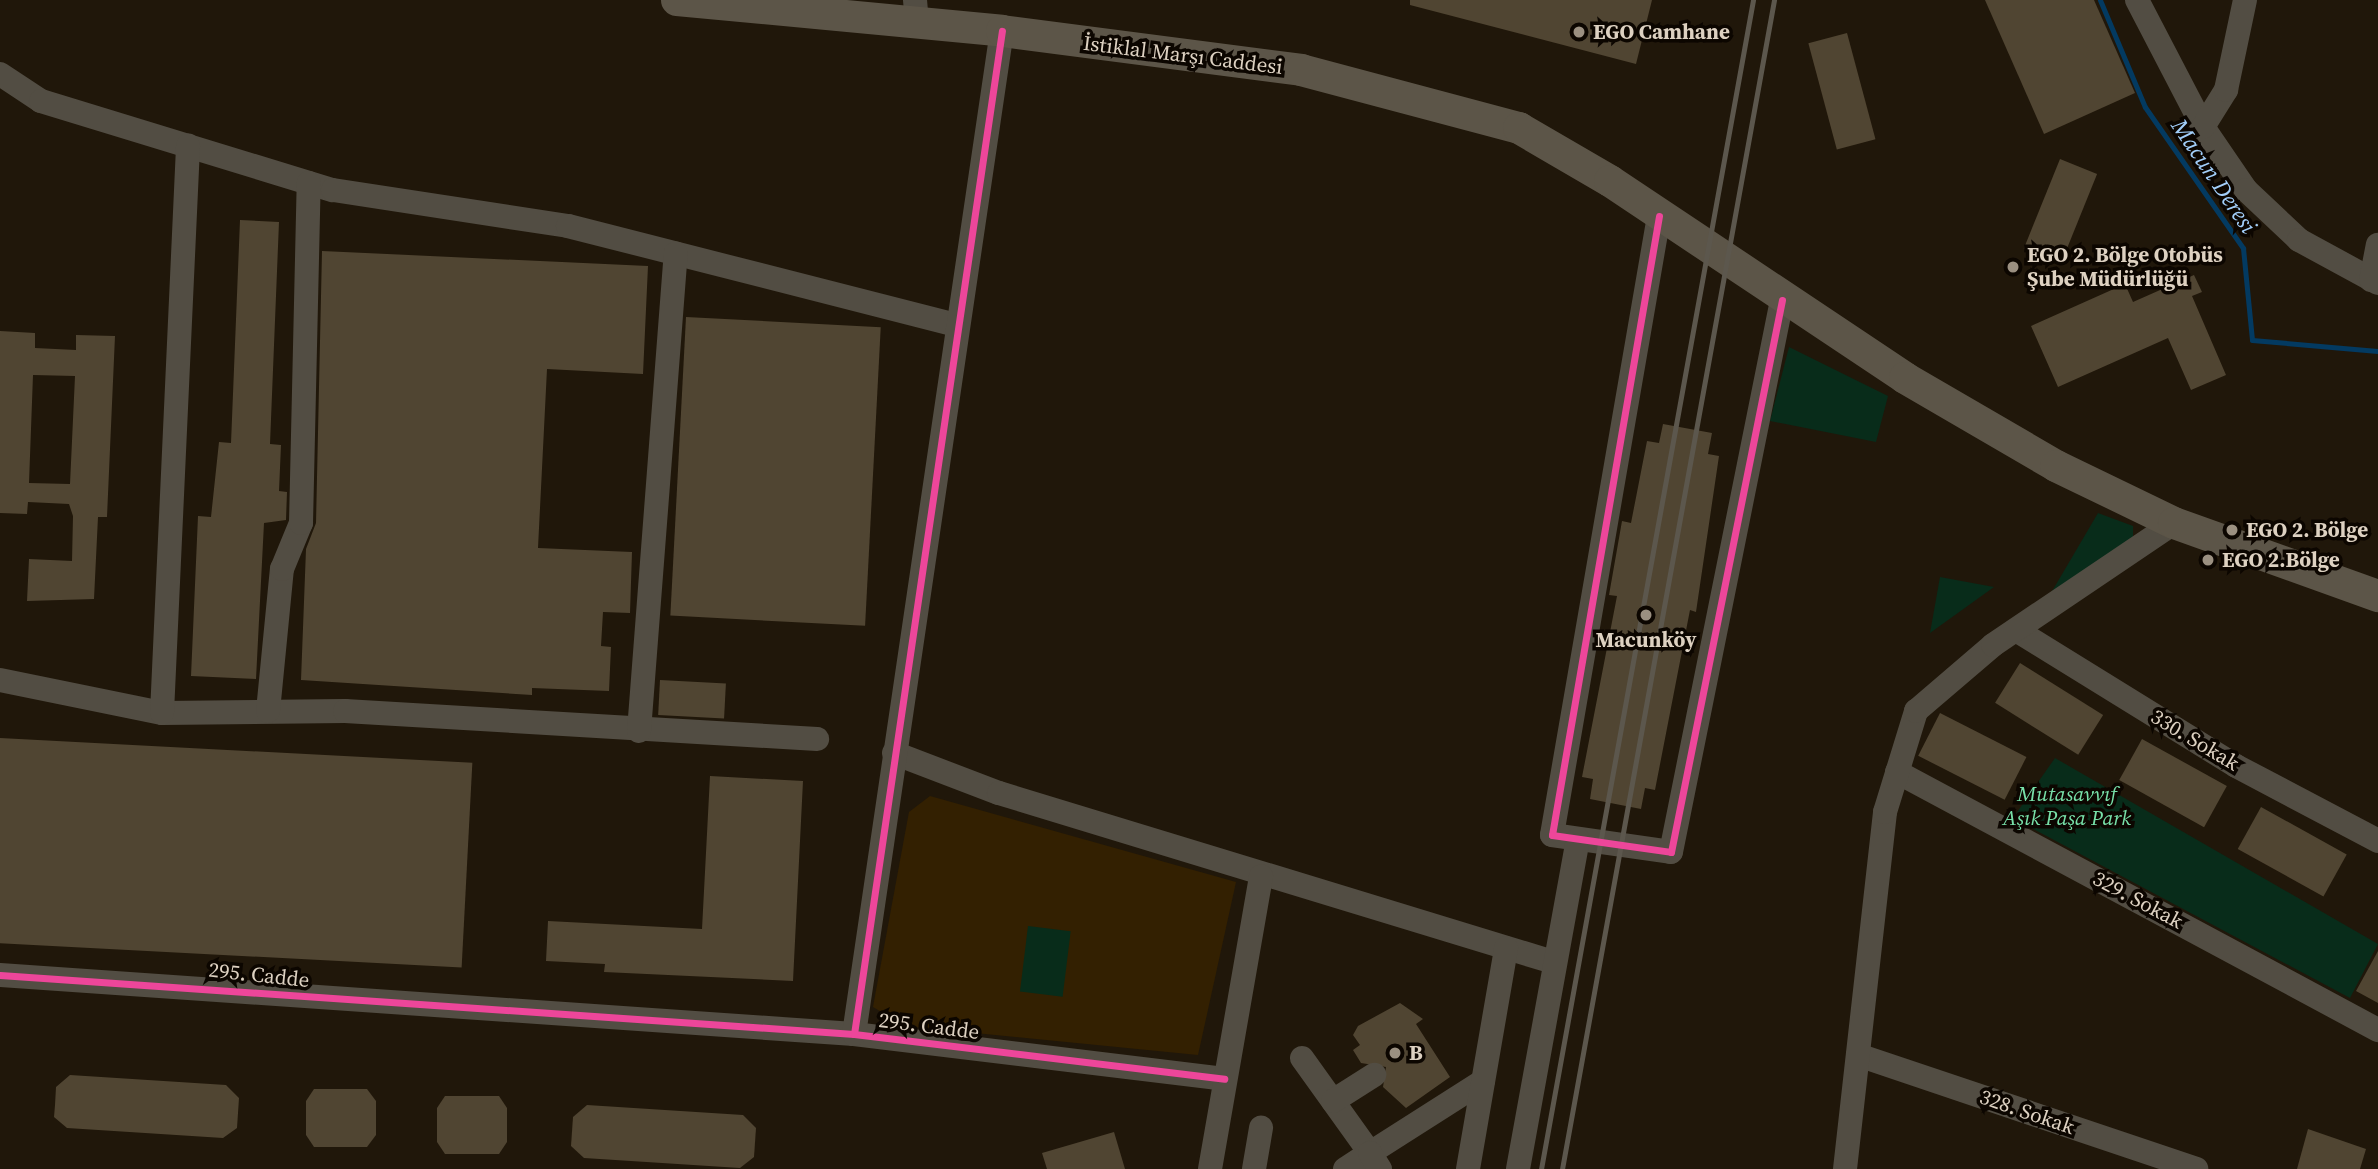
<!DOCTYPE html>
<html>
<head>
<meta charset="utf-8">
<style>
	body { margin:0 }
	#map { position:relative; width:2378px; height:1169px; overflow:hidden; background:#20170a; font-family:"Source Serif 4",serif }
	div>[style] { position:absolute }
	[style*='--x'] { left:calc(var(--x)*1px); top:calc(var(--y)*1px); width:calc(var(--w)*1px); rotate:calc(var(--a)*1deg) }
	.built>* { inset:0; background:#332001 }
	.green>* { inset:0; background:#082c1a; transform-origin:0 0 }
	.stream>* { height:5px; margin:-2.5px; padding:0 2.5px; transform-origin:2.5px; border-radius:2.5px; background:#033a61 }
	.building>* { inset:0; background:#504532; transform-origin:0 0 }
	.minor>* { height:24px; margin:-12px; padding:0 12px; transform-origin:12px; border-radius:12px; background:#524d43 }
	.major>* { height:32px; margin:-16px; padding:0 16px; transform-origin:16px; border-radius:16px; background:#5c5548 }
	.rail>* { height:5px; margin:-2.5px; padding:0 2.5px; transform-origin:2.5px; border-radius:2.5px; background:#5c574d }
	.cycleway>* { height:7px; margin:-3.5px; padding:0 3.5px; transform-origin:3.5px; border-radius:3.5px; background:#ed469a }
	.dots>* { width:19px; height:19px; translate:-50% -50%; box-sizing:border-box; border:4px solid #0c0600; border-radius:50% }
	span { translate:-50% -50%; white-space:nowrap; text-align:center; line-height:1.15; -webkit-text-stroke:7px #0c0600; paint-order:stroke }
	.poi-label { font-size:21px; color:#ddd1c1; font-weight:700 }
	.left { translate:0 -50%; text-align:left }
	.street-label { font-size:21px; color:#ddd1c1 }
	.park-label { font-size:21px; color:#78e1a9; font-style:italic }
	.water-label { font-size:23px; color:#a2cef9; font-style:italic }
</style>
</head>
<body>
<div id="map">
	<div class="built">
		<div style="clip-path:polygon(930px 796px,1236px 882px,1198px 1055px,905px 1026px,873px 1007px,909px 812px)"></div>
	</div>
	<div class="green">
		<div style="clip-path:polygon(1789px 347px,1888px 396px,1876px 442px,1770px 421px)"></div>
		<div style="clip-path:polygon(2098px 513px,2133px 526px,2133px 537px,2051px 593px)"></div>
		<div style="clip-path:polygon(1940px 577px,1994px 587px,1930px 633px)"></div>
		<div style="clip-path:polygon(2055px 758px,2378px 944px,2350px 998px,2013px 818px)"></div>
		<div style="left:1028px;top:926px;width:43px;height:66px;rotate:7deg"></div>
	</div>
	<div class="stream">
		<div style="--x:2100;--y:0;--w:116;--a:67.2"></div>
		<div style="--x:2145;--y:107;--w:172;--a:55.2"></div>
		<div style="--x:2243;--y:248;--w:92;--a:84.4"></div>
		<div style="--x:2252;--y:340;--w:126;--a:5"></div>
	</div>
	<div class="building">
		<div style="clip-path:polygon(1410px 0,1652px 0,1636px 64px,1410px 5px)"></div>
		<div style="clip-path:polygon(1985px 0,2094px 0,2135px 93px,2044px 134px)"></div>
		<div style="left:1847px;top:33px;width:110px;height:40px;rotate:75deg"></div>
		<div style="left:2060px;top:159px;width:40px;height:97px;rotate:22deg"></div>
		<div style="clip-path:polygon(240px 220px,279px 222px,270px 444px,281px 445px,279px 491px,287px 492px,286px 520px,264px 523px,256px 679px,191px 676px,198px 516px,211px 517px,219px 442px,231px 443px)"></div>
		<div style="clip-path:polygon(322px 251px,648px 266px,643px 374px,547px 369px,538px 548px,632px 552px,630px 613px,603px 612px,601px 646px,611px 647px,609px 691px,532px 688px,532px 695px,301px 680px,306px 549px,316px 523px)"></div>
		<div style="clip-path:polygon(2194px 275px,2202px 292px,2192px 296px,2226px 375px,2191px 390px,2168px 338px,2058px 387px,2031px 326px,2125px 284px,2133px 302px)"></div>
		<div style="left:686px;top:317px;width:195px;height:299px;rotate:3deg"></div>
		<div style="clip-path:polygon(evenodd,0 331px,35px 333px,35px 348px,76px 350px,76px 335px,115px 336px,107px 517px,98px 517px,94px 599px,27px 601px,29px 559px,72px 561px,73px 516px,69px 504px,28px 502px,27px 514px,0 513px,0 331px,33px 375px,75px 376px,70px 484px,29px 483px,33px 375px)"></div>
		<div style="clip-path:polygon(1663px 424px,1712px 433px,1708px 454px,1719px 456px,1696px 612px,1690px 610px,1655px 790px,1645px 788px,1641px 809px,1590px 799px,1593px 779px,1582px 777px,1617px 596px,1609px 595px,1622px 521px,1631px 523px,1647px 441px,1659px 443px)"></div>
		<div style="left:2020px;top:663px;width:98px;height:47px;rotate:32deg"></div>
		<div style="left:660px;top:680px;width:66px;height:35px;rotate:3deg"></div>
		<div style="left:1940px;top:713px;width:97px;height:48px;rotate:27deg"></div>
		<div style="left:0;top:738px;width:473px;height:205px;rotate:3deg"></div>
		<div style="left:2142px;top:739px;width:97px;height:47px;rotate:29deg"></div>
		<div style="clip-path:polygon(710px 776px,803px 781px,793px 981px,604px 972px,605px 964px,546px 961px,548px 921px,702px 929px)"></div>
		<div style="left:2261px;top:807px;width:98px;height:48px;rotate:29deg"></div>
		<div style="clip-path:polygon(2378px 951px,2378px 1003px,2356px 991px)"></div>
		<div style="clip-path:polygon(1400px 1003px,1423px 1019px,1416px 1024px,1450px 1077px,1406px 1108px,1383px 1087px,1386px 1067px,1361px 1063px,1353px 1050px,1360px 1045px,1353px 1035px,1358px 1026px)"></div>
		<div style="clip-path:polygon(70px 1075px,226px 1085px,239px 1098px,237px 1128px,223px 1138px,67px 1128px,54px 1117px,55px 1105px,56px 1087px)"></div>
		<div style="clip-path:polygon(314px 1089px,367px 1089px,376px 1101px,376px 1135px,367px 1147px,314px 1147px,306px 1135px,306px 1101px)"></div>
		<div style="clip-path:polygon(445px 1096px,499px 1096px,507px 1108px,507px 1142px,499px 1154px,445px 1154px,437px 1142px,437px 1108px)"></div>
		<div style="clip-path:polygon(587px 1105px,743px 1115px,756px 1128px,754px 1157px,740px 1168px,584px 1158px,571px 1146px,573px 1117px)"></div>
		<div style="clip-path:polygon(2308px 1129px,2366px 1149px,2360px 1169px,2297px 1169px)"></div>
		<div style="clip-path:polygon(1114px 1132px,1125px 1169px,1047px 1169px,1042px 1153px)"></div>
	</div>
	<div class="minor">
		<div style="--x:915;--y:0;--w:23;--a:85"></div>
		<div style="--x:2137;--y:0;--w:143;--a:62.5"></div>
		<div style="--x:2203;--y:127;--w:76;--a:55.7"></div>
		<div style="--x:2246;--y:190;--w:73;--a:43.3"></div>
		<div style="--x:2299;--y:240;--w:90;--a:28.6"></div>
		<div style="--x:0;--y:74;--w:49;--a:33.4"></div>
		<div style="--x:41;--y:101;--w:305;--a:17"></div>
		<div style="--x:333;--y:190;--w:238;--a:8.7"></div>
		<div style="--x:568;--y:226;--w:401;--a:14.3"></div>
		<div style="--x:2203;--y:127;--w:44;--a:-58.1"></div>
		<div style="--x:2226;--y:90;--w:92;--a:-78.1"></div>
		<div style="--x:1659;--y:216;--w:628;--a:99.81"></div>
		<div style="--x:1552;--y:835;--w:120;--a:8.1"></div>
		<div style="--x:1671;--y:852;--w:563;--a:-78.63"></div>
		<div style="--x:2371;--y:280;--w:36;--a:-79"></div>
		<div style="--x:2016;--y:630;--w:259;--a:31.7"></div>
		<div style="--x:2236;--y:766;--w:161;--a:27.8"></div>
		<div style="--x:0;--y:680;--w:165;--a:11.5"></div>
		<div style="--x:162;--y:713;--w:183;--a:-0.6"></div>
		<div style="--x:345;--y:711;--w:473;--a:3.4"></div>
		<div style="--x:268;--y:711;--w:143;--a:-84.4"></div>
		<div style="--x:282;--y:569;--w:50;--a:-67.6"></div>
		<div style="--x:301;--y:523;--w:340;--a:-88.7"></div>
		<div style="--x:162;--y:713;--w:568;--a:-87.37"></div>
		<div style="--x:639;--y:731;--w:479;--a:-85.6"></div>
		<div style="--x:894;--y:753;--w:112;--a:20.9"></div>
		<div style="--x:999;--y:793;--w:579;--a:16.96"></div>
		<div style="--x:1897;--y:772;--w:546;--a:28.21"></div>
		<div style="--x:0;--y:975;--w:856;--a:3.95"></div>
		<div style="--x:854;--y:1034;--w:373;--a:6.9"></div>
		<div style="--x:854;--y:1034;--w:1014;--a:-81.61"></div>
		<div style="--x:1858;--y:1055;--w:357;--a:18.6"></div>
		<div style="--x:1302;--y:1058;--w:117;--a:54.4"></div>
		<div style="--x:1370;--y:1153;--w:134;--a:-32.5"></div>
		<div style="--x:1333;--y:1101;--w:49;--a:-32.4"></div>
		<div style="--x:1210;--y:1169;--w:297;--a:-80.1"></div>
		<div style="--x:1254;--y:1169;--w:42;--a:-80.3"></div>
		<div style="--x:1345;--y:1169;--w:30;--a:-33"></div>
		<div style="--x:1370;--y:1153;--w:19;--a:58"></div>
		<div style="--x:1468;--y:1169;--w:224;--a:-80.2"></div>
		<div style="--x:1518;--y:1169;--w:335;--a:-79.7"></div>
		<div style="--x:1845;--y:1169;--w:359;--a:-83.6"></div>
		<div style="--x:1885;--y:812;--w:106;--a:-72.9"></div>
		<div style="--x:1916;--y:711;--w:101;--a:-40.6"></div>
		<div style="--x:1993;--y:645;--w:218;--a:-34"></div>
	</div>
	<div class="major">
		<div style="--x:677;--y:0;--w:326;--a:5.4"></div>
		<div style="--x:1002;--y:31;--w:302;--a:7.4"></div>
		<div style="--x:1301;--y:70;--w:226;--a:14.9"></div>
		<div style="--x:1519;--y:128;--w:105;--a:30.2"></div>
		<div style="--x:1610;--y:181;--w:355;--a:33.7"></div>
		<div style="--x:1905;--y:378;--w:175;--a:30.2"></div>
		<div style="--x:2056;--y:466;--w:131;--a:25.8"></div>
		<div style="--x:2174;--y:523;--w:217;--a:19.7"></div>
	</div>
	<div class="rail">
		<div style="--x:1541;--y:1169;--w:1188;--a:-79.72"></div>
		<div style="--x:1562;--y:1169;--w:1188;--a:-79.72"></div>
	</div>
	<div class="cycleway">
		<div style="--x:1659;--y:216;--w:628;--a:99.81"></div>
		<div style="--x:1552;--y:835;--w:120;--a:8.1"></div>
		<div style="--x:1671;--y:852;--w:563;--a:-78.63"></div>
		<div style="--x:0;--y:975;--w:856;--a:3.95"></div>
		<div style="--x:854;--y:1034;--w:373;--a:6.9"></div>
		<div style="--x:854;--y:1034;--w:1014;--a:-81.61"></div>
	</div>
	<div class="dots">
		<div style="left:1579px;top:32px;background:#9b9081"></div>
		<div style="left:2013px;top:267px;background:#9b9081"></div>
		<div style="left:2232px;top:530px;background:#9b9081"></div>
		<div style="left:2208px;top:560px;background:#9b9081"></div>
		<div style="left:1646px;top:615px;background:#9b9081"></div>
		<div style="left:1395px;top:1053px;background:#9b9081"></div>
	</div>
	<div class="poi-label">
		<span class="left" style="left:1593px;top:32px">EGO Camhane</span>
		<span class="left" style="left:2027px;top:267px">EGO 2. Bölge Otobüs<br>Şube Müdürlüğü</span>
		<span class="left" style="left:2246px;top:530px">EGO 2. Bölge</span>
		<span class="left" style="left:2222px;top:560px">EGO 2.Bölge</span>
		<span style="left:1646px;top:640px">Macunköy</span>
		<span class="left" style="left:1409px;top:1053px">B</span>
	</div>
	<div class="street-label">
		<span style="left:1183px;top:55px;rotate:7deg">İstiklal Marşı Caddesi</span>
		<span style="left:2195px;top:740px;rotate:31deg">330. Sokak</span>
		<span style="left:2138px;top:900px;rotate:28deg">329. Sokak</span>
		<span style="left:259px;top:975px;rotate:6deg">295. Cadde</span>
		<span style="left:929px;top:1026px;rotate:7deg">295. Cadde</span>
		<span style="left:2027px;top:1112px;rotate:19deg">328. Sokak</span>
	</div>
	<div class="park-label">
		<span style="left:2067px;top:806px">Mutasavvıf<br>Aşık Paşa Park</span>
	</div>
	<div class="water-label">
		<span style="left:2214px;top:176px;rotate:56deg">Macun Deresi</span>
	</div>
</div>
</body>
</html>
